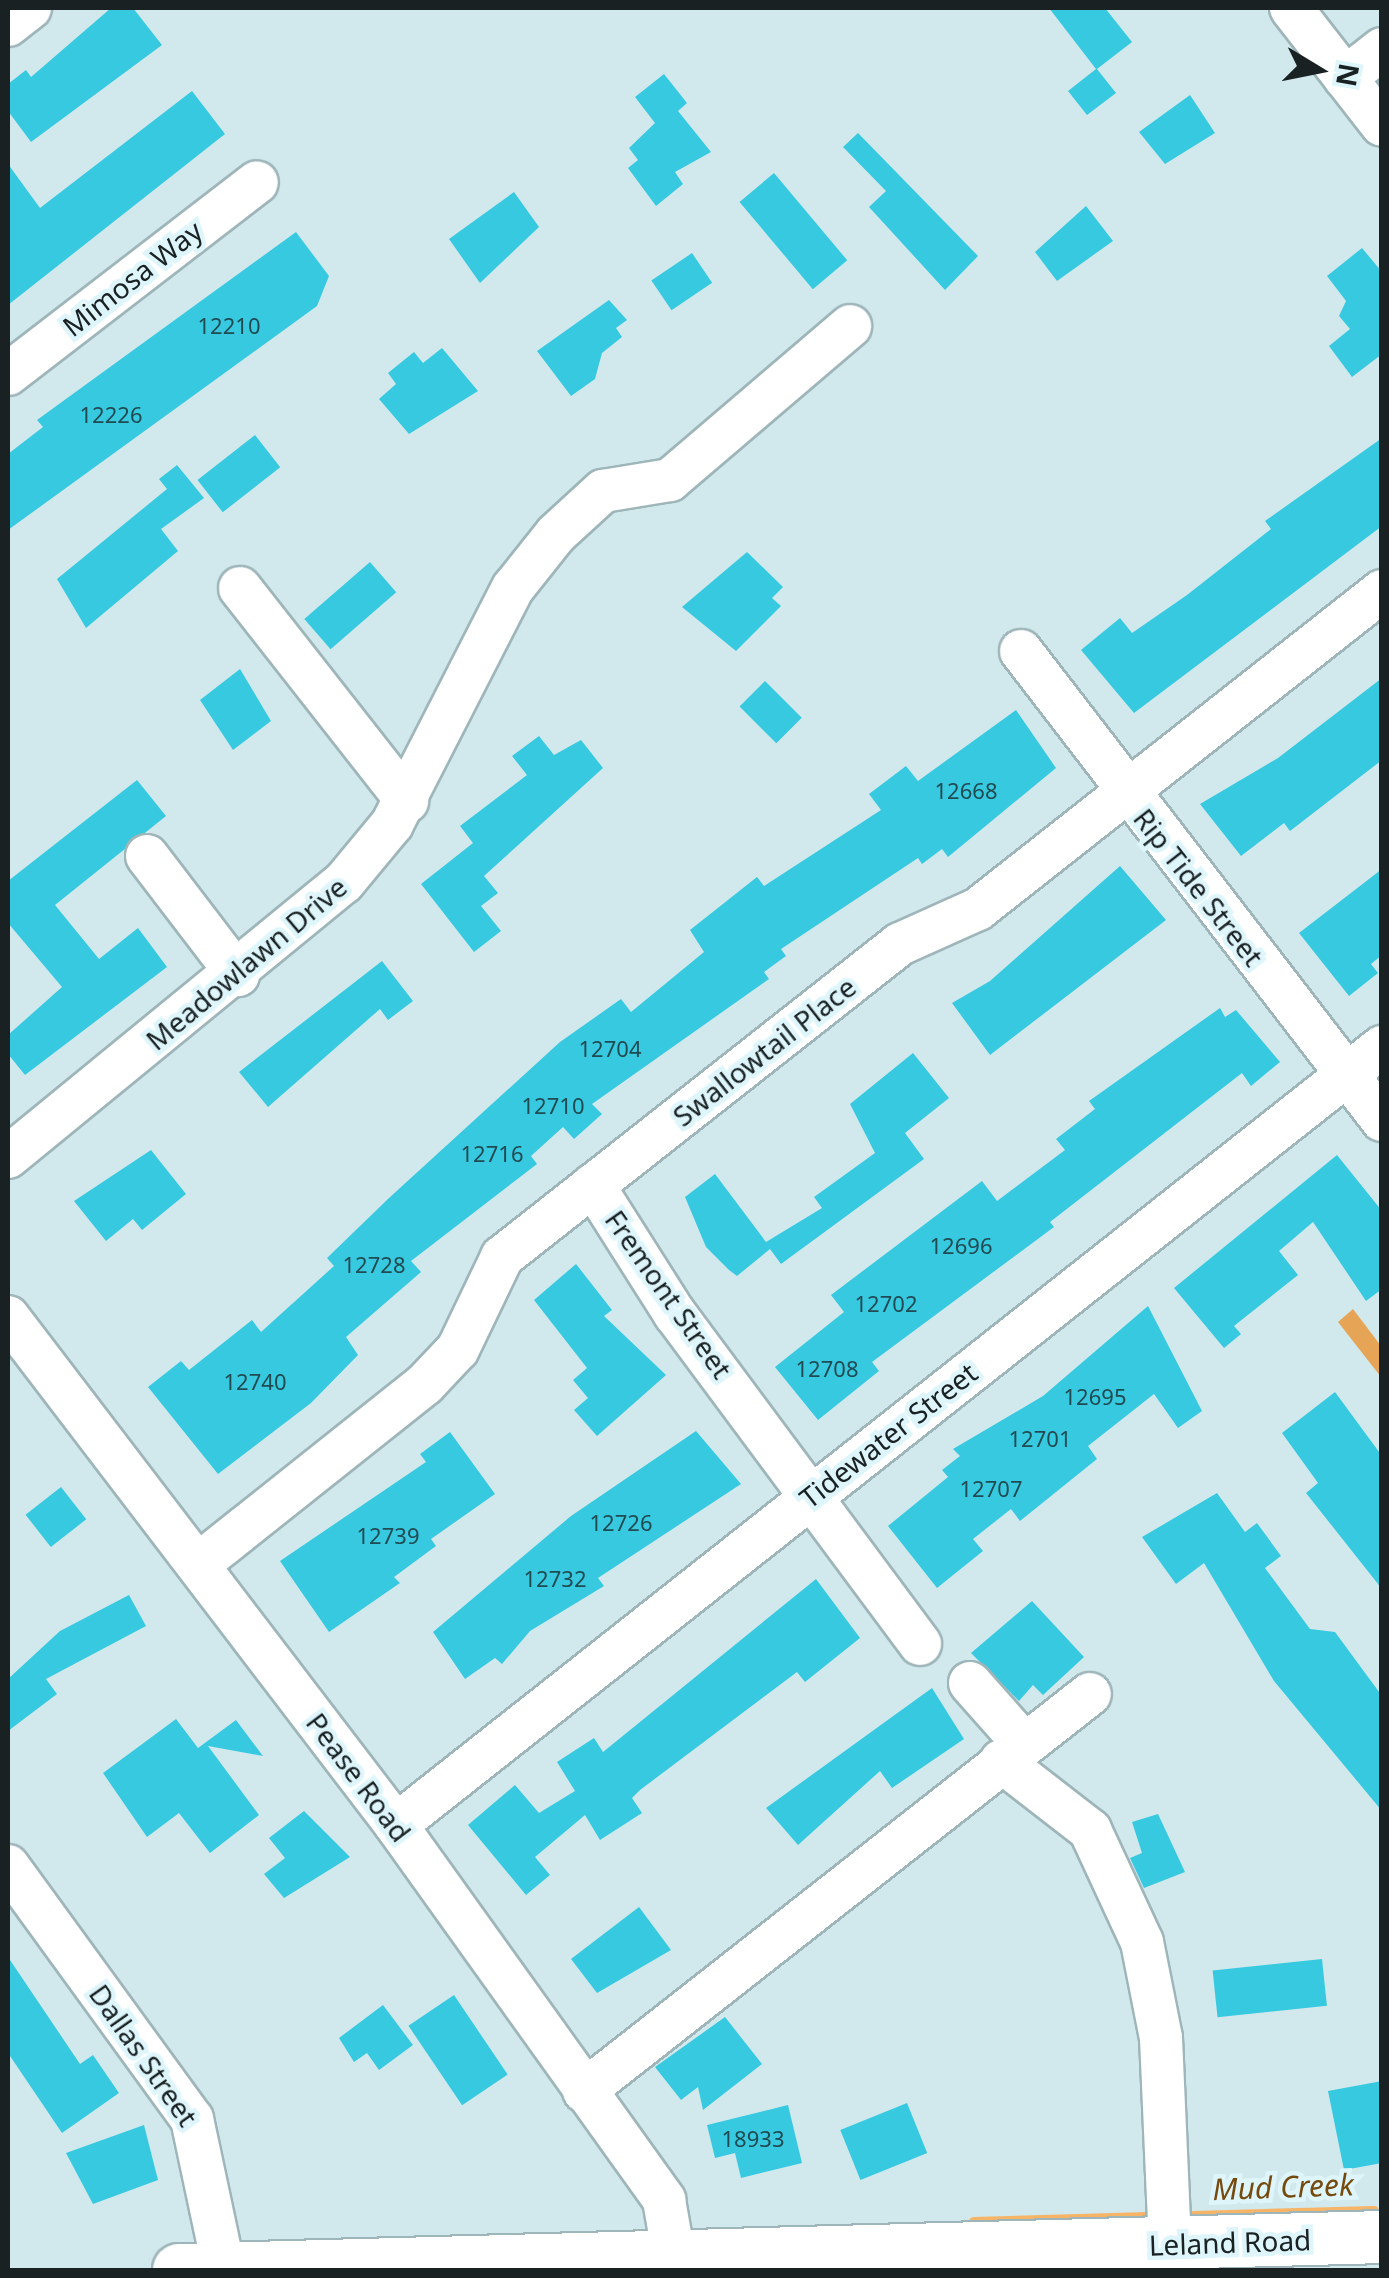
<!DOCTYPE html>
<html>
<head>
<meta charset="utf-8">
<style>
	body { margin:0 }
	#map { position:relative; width:1389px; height:2278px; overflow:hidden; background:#d1e9ed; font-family:"Noto Sans",sans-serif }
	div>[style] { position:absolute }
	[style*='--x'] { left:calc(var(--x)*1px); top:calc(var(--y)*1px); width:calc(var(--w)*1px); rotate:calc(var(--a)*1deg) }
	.forest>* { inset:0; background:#e5a456 }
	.stream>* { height:9px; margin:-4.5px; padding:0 4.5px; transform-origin:4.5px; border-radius:4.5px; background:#f6b466 }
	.building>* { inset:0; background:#37c9e0; transform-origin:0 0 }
	.roads { filter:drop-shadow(2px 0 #9eb5b9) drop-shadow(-2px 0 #9eb5b9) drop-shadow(0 2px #9eb5b9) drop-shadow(0 -2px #9eb5b9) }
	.minor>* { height:42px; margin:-21px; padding:0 21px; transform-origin:21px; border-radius:21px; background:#fff }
	.major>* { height:52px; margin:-26px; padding:0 26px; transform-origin:26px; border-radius:26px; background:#fff }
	span { translate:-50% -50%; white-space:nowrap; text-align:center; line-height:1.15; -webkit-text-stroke:9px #def6fb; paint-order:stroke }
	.number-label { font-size:22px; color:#204b52 }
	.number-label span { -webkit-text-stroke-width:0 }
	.street-label { font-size:28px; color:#192123 }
	.water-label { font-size:30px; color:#754a0d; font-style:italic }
	.frame { position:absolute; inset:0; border:10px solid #192123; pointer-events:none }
	.north { position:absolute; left:1269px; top:20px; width:100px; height:100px; -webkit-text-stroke:8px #def6fb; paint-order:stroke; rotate:100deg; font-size:28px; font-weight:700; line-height:40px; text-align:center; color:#192123 }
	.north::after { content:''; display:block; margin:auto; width:35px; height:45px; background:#192123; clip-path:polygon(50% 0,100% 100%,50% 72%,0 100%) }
</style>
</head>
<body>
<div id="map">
	<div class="forest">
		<div style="clip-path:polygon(1353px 1309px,1381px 1346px,1381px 1377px,1338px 1322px)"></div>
	</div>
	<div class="stream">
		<div style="--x:1193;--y:2215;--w:181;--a:-1.6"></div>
		<div style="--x:973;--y:2221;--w:175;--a:-1.6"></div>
	</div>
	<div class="building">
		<div style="clip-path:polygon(111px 8px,133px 8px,162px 45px,31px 142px,8px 111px,8px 84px,26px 70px,31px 77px)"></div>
		<div style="clip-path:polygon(1049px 8px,1105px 8px,1132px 42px,1097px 69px,1116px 93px,1087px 115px,1068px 91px,1096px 69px)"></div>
		<div style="clip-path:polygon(664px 74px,687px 103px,678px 111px,711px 152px,675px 172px,683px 184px,656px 206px,628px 168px,638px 160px,629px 148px,655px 123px,635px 97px)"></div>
		<div style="clip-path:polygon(192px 91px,225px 134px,8px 305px,8px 164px,40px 208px)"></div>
		<div style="clip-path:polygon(1190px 95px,1215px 133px,1165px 164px,1139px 132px)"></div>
		<div style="clip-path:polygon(858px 133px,978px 256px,945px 290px,869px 207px,886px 191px,843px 147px)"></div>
		<div style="left:774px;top:173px;width:114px;height:45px;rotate:50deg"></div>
		<div style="clip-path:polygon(514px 192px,539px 227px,480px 283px,449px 239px)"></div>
		<div style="clip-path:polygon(1086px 206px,1113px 241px,1057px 281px,1035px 252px)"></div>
		<div style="clip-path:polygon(296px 232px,329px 276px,317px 306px,8px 530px,8px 454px,43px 427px,37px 420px)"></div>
		<div style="clip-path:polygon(1362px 248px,1382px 272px,1382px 354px,1352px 377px,1329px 346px,1350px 329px,1339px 316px,1346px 301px,1327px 276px)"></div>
		<div style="left:692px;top:253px;width:36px;height:49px;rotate:56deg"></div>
		<div style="clip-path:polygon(609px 300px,627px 320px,616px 328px,622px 337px,602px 353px,595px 379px,571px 396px,537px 351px)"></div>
		<div style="clip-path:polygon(442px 348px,478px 391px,409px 434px,379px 399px,396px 384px,388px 373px,414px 352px,423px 363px)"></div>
		<div style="left:255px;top:435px;width:41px;height:73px;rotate:52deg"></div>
		<div style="clip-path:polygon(1382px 438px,1382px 526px,1134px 713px,1081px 650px,1120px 618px,1132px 633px,1187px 595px,1271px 529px,1265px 521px)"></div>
		<div style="clip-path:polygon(177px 465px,204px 498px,161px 529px,178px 551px,86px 628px,57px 579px,167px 489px,159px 479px)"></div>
		<div style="clip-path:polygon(747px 552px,783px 587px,772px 598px,781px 606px,736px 651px,682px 607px)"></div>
		<div style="left:370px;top:562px;width:40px;height:87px;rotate:49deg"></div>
		<div style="clip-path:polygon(240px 669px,271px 721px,233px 750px,200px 700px)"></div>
		<div style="clip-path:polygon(1382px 678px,1382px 760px,1290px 831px,1284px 823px,1241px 856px,1200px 804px,1278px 758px)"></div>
		<div style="left:765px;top:681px;width:52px;height:36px;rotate:45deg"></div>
		<div style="clip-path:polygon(1016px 710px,1056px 768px,948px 857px,942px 849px,922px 864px,918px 858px,781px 949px,786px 956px,764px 972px,769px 979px,592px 1104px,602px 1114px,574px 1139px,563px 1127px,531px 1156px,537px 1164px,411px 1261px,421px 1272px,346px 1337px,358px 1355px,311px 1403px,218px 1474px,148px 1387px,181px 1361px,189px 1370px,252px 1320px,261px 1332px,334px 1266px,327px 1258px,389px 1198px,560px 1042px,621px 999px,631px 1012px,704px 952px,690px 930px,757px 877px,764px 886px,881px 810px,869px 794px,906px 766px,918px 781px)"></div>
		<div style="clip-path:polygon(539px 736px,554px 755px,581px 740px,603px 768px,484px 876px,498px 893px,481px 906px,501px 931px,474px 952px,421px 884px,473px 843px,460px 826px,527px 775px,512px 756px)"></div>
		<div style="clip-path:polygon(137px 780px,166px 816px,55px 905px,99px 959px,138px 928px,167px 967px,25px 1075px,8px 1054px,8px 1035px,62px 987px,8px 923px,8px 881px)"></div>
		<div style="clip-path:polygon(1120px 866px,1166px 920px,990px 1055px,952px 1003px,990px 981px)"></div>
		<div style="clip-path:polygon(1382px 869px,1382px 955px,1371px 964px,1378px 973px,1349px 996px,1299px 933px)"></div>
		<div style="clip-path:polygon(382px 961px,413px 1001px,388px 1020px,380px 1009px,268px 1107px,239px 1072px)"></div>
		<div style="clip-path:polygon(1220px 1008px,1225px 1017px,1236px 1010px,1280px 1062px,1251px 1086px,1242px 1073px,1050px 1222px,1054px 1227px,872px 1362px,879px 1371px,818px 1420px,775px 1367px,844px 1312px,831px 1295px,982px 1181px,997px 1201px,1065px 1150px,1056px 1139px,1095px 1109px,1089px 1101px)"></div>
		<div style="clip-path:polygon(913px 1053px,949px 1098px,905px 1133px,924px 1159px,781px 1264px,770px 1249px,737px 1276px,729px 1270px,706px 1247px,685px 1197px,715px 1174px,766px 1242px,822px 1208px,814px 1197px,875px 1153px,850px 1104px)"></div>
		<div style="clip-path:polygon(151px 1150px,186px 1194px,142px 1230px,133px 1219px,106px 1241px,74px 1201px)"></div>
		<div style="clip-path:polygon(1337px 1155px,1382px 1211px,1382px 1289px,1366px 1301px,1313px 1222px,1279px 1251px,1298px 1275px,1234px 1326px,1241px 1334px,1224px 1348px,1174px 1288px)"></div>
		<div style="clip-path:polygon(576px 1264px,612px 1310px,604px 1316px,666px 1375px,597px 1436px,574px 1410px,588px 1398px,573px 1380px,587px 1368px,534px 1300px)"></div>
		<div style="clip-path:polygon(1148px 1306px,1202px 1411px,1178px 1428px,1154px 1394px,1088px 1446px,1097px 1459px,1020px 1521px,1011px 1509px,973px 1539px,983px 1551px,937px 1588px,888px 1526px,948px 1477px,942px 1470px,960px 1456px,953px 1449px,1043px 1396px)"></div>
		<div style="clip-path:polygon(1335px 1392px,1382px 1456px,1382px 1589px,1306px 1493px,1318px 1483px,1282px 1433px)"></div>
		<div style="clip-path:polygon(696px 1431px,741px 1484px,598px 1578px,604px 1586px,530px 1631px,502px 1664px,495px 1658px,465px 1679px,433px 1632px,571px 1516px)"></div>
		<div style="clip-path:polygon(450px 1432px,495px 1494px,431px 1539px,436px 1546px,394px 1577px,400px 1583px,329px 1632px,280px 1561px,426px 1462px,420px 1454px)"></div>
		<div style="left:61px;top:1487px;width:41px;height:45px;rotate:52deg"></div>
		<div style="clip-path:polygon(1217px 1493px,1245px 1532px,1257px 1523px,1281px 1556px,1265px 1568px,1310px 1629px,1335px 1632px,1382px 1696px,1382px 1811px,1274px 1681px,1204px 1563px,1176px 1584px,1142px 1537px)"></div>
		<div style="clip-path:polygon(816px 1579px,860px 1638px,805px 1682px,797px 1672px,640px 1790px,632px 1798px,642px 1813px,600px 1840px,585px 1815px,535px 1857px,550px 1875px,526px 1895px,468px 1825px,515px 1785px,539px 1813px,575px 1791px,557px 1762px,594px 1738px,603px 1752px)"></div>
		<div style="clip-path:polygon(129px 1595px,146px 1626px,46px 1679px,57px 1694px,8px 1731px,8px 1679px,60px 1631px)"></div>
		<div style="clip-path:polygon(1032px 1601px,1084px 1657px,1043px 1695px,1033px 1685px,1019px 1701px,971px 1653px)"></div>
		<div style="clip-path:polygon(932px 1688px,964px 1739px,892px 1788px,880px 1771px,798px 1845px,766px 1808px)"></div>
		<div style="clip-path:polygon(176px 1719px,198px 1748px,236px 1720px,263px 1756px,208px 1746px,259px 1815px,210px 1853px,179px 1813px,147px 1837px,103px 1773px)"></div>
		<div style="clip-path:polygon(304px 1811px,350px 1857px,284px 1898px,264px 1874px,285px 1858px,269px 1838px)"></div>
		<div style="clip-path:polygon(1158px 1814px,1185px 1872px,1144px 1888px,1130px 1858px,1142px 1853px,1132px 1822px)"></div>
		<div style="clip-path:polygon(639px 1907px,671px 1950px,597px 1993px,571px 1959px)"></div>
		<div style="clip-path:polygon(8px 1957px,80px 2064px,93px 2055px,119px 2093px,62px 2133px,8px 2053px)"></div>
		<div style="left:1322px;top:1959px;width:47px;height:110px;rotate:84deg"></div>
		<div style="left:454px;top:1995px;width:96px;height:55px;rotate:56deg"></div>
		<div style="clip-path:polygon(383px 2005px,413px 2045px,379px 2070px,367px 2053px,354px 2062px,339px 2038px)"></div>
		<div style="clip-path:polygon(725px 2017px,762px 2064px,703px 2110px,698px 2087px,681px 2100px,655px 2067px)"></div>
		<div style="clip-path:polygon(1382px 2081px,1382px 2163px,1344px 2170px,1328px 2091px)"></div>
		<div style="left:907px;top:2103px;width:54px;height:72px;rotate:68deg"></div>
		<div style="clip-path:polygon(788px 2105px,802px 2163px,741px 2178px,735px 2153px,715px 2158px,707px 2125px)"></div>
		<div style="clip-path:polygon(144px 2125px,158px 2180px,93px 2204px,66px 2153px)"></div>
	</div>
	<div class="roads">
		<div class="minor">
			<div style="--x:1291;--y:8;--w:148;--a:52.1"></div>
			<div style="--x:8;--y:25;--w:28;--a:-38"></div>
			<div style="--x:1345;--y:78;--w:47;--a:-38.1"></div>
			<div style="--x:8;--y:374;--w:314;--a:-37.6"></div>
			<div style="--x:240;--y:588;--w:271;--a:51.9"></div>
			<div style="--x:1021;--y:651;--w:592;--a:52.41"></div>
			<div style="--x:147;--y:856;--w:150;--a:52.6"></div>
			<div style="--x:8;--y:1157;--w:434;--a:-39.3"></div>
			<div style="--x:344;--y:882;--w:75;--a:-50.4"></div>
			<div style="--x:392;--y:824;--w:265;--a:-62.9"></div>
			<div style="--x:513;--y:588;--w:69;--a:-51.5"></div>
			<div style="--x:556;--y:534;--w:64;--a:-42.5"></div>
			<div style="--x:603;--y:491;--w:68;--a:-9.3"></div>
			<div style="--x:670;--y:480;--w:237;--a:-40.5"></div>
			<div style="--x:593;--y:1185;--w:153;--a:57.6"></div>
			<div style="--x:675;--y:1314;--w:411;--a:53.4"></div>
			<div style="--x:8;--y:1317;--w:639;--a:52.63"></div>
			<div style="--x:396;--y:1825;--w:461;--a:54.4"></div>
			<div style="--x:664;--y:2200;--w:58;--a:80"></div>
			<div style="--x:200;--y:1563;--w:288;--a:-38.5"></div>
			<div style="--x:425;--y:1384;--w:48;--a:-46.7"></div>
			<div style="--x:458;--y:1349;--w:102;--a:-64.4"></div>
			<div style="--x:502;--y:1257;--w:506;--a:-38.18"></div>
			<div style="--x:900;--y:944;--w:85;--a:-24.2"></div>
			<div style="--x:978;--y:909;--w:514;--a:-38.21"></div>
			<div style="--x:970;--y:1683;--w:81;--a:48.5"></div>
			<div style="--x:1001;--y:1761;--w:113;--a:37.8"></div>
			<div style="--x:1090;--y:1830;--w:123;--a:65.1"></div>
			<div style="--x:1142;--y:1942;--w:98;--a:78.8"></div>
			<div style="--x:1161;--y:2038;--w:205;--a:87.5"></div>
			<div style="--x:396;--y:1825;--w:1256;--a:-38.28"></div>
			<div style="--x:8;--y:1866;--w:313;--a:54"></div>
			<div style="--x:192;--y:2119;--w:153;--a:78"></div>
			<div style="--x:584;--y:2091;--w:643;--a:-38.12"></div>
		</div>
		<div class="major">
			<div style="--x:179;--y:2270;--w:1203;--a:-1.57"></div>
		</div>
	</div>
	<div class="number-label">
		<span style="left:229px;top:326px">12210</span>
		<span style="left:111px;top:415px">12226</span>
		<span style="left:966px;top:791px">12668</span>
		<span style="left:610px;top:1049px">12704</span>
		<span style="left:553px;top:1106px">12710</span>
		<span style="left:492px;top:1154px">12716</span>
		<span style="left:961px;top:1246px">12696</span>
		<span style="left:374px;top:1265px">12728</span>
		<span style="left:886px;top:1304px">12702</span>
		<span style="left:827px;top:1369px">12708</span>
		<span style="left:255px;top:1382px">12740</span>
		<span style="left:1095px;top:1397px">12695</span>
		<span style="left:1040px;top:1439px">12701</span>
		<span style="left:991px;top:1489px">12707</span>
		<span style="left:621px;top:1523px">12726</span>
		<span style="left:388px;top:1536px">12739</span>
		<span style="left:555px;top:1579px">12732</span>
		<span style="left:753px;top:2139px">18933</span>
	</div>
	<div class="street-label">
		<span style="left:132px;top:278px;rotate:-38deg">Mimosa Way</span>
		<span style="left:1199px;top:887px;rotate:52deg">Rip Tide Street</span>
		<span style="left:246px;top:963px;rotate:-40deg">Meadowlawn Drive</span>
		<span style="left:764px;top:1051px;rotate:-38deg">Swallowtail Place</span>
		<span style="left:669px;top:1294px;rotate:55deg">Fremont Street</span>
		<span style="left:888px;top:1435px;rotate:-38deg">Tidewater Street</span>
		<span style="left:359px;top:1777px;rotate:53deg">Pease Road</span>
		<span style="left:144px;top:2055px;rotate:55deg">Dallas Street</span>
		<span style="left:1230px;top:2242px;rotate:-2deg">Leland Road</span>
	</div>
	<div class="water-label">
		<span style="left:1283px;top:2187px;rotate:-2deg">Mud Creek</span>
	</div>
	<div class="frame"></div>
	<div class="north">N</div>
</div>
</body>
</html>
